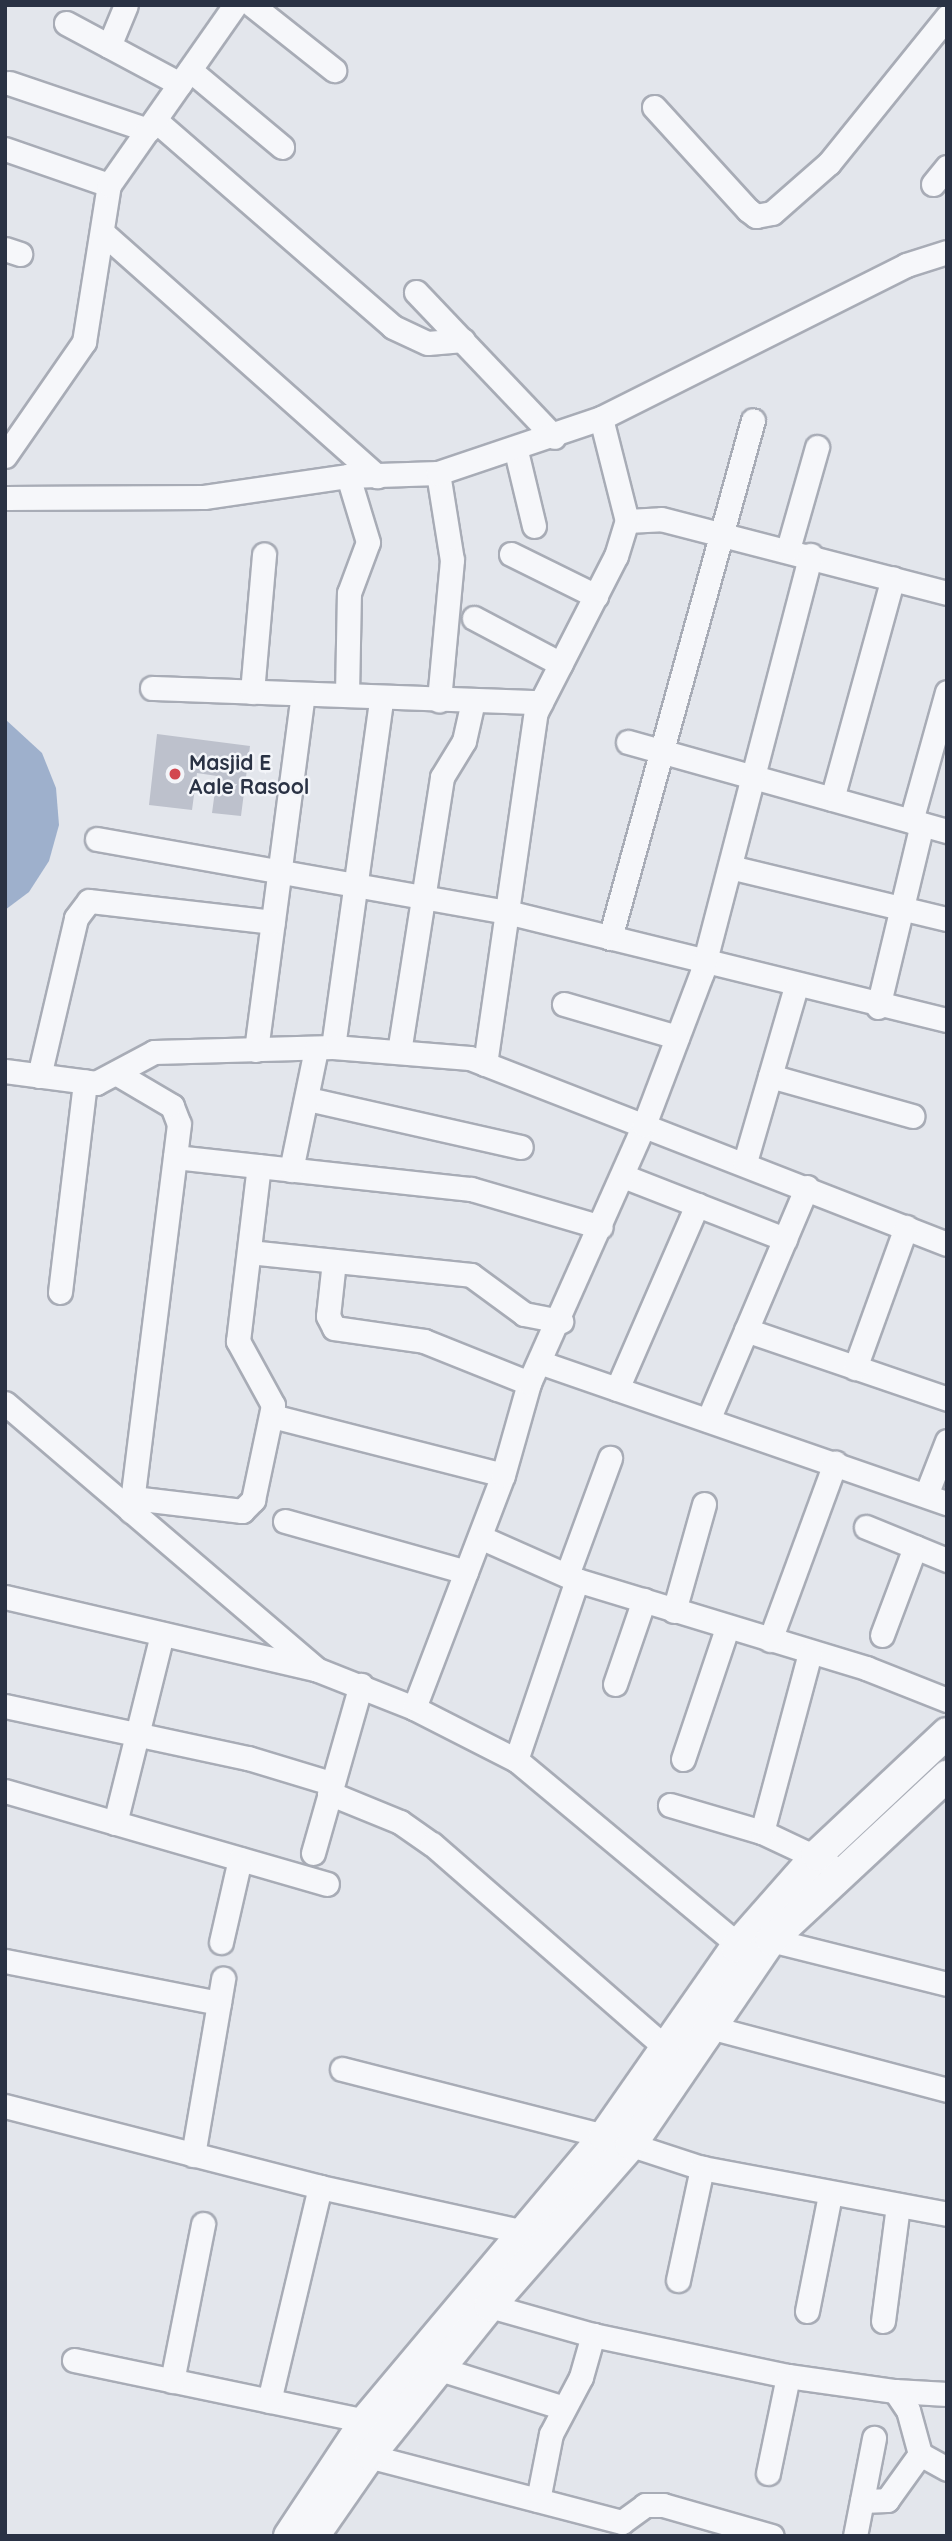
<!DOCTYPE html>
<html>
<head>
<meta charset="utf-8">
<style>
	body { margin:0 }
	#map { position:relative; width:952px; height:2541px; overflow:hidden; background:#e3e6ec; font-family:Quicksand,sans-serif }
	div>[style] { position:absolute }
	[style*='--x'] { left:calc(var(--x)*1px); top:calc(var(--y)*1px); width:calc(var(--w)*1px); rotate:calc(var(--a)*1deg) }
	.water>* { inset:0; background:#9eb0cc }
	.building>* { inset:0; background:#bdc1cc }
	.roads { filter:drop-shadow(2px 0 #a8acb6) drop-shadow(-2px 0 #a8acb6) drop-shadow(0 2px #a8acb6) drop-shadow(0 -2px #a8acb6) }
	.minor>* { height:23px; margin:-11.5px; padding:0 11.5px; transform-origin:11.5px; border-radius:11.5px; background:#f6f7fa }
	.tertiary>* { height:30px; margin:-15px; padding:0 15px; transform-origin:15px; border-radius:15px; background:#f6f7fa }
	.dots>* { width:19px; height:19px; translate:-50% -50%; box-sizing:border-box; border:4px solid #f3f5f9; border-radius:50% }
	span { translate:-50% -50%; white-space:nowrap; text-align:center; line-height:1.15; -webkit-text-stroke:5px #f3f5f9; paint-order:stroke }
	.poi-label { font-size:21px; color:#2a3244; font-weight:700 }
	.left { translate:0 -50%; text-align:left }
	.frame { position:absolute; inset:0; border:7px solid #2a3244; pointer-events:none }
</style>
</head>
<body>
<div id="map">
	<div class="water">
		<div style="clip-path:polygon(5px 719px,42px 753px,56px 788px,59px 825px,49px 861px,29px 892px,5px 910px)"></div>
	</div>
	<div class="building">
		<div style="clip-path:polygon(157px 734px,250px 746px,241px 816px,212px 813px,217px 776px,197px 773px,192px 810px,149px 805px)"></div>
	</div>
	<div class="roads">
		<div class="minor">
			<div style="--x:252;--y:5;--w:105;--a:38.4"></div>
			<div style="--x:66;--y:23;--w:129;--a:28.2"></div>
			<div style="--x:109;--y:46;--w:44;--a:-67.5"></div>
			<div style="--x:190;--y:70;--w:120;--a:39.9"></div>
			<div style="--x:9;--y:83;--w:147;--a:18.7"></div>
			<div style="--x:654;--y:107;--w:139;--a:47.6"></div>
			<div style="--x:748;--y:210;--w:10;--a:37"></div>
			<div style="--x:756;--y:216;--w:16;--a:-11"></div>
			<div style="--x:772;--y:213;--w:76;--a:-41.3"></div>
			<div style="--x:829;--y:163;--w:188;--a:-51.1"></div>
			<div style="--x:155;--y:120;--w:315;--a:41"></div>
			<div style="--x:393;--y:327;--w:38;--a:25"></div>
			<div style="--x:428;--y:343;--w:35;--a:-5"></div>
			<div style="--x:5;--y:149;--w:110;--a:19.1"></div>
			<div style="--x:933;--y:184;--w:22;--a:-51"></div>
			<div style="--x:102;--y:232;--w:368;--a:41.6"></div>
			<div style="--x:5;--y:249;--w:16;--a:18"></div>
			<div style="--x:416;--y:292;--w:200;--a:46.4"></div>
			<div style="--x:516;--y:451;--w:77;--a:76.5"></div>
			<div style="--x:5;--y:456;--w:139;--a:-55.3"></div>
			<div style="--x:84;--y:342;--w:159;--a:-81"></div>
			<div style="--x:109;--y:185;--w:220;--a:-55"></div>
			<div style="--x:438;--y:473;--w:88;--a:80.9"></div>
			<div style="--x:452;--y:560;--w:141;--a:95.3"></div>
			<div style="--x:5;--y:498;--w:199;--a:-0.3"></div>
			<div style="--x:204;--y:497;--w:146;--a:-8.3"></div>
			<div style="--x:348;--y:476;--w:90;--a:-1.9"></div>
			<div style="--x:438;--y:473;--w:172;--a:-18.6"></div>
			<div style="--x:601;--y:418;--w:341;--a:-26.6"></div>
			<div style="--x:906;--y:265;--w:43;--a:-17.6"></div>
			<div style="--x:627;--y:521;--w:34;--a:-3"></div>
			<div style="--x:661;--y:519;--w:295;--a:14.5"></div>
			<div style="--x:788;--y:549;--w:106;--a:-74.1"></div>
			<div style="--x:511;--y:554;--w:95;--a:26.3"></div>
			<div style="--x:474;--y:618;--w:98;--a:27.9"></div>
			<div style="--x:152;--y:688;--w:389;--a:2.1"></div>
			<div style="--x:252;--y:692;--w:138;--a:-85"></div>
			<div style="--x:347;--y:695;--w:102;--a:-88.9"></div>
			<div style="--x:349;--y:593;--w:54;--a:-69.6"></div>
			<div style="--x:368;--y:542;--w:69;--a:-106.9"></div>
			<div style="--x:628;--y:742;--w:331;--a:15.6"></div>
			<div style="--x:832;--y:799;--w:229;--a:-74.6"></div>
			<div style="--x:911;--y:821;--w:134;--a:-74.4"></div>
			<div style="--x:97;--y:839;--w:416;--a:10.1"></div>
			<div style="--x:507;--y:912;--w:453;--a:13.8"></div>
			<div style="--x:730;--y:867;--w:223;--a:13.5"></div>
			<div style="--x:610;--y:938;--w:537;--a:-74.57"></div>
			<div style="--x:564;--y:1004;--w:118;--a:16.3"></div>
			<div style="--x:878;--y:1007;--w:188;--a:-76.5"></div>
			<div style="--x:333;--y:1047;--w:351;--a:-82.1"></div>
			<div style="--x:256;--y:1050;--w:359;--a:-82.5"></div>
			<div style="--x:399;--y:1052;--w:278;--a:-81.1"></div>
			<div style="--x:442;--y:777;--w:42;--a:-58.6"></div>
			<div style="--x:464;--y:741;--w:41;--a:-77.3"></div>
			<div style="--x:485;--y:1064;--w:356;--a:-81.8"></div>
			<div style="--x:536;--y:712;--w:175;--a:-62.9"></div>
			<div style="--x:616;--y:556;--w:37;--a:-73"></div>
			<div style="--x:627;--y:521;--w:106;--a:-104.2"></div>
			<div style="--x:5;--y:1071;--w:92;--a:7.5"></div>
			<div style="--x:96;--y:1083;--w:66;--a:-28.1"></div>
			<div style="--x:154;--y:1052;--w:179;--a:-1.6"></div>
			<div style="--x:333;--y:1047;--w:137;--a:4.6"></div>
			<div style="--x:470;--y:1058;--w:512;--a:21.3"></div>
			<div style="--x:116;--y:1073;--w:65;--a:30.5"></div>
			<div style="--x:172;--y:1106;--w:19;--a:69"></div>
			<div style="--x:179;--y:1124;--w:390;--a:97.1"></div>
			<div style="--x:39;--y:1076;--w:162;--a:-76.8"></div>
			<div style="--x:76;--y:918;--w:21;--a:-53"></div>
			<div style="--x:89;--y:901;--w:185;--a:6.5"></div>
			<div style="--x:770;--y:1076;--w:148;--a:15.7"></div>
			<div style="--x:308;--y:1099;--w:218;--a:12.7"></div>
			<div style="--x:175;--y:1157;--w:298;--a:6.2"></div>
			<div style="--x:471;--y:1189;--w:135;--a:16.3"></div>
			<div style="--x:745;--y:1162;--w:183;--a:-73.8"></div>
			<div style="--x:291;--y:1170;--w:124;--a:-78.3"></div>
			<div style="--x:623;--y:1176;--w:174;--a:21.3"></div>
			<div style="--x:249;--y:1252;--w:223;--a:5.9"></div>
			<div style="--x:471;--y:1275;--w:66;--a:36.3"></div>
			<div style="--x:524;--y:1314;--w:38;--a:11"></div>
			<div style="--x:334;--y:1261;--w:55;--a:96.2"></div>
			<div style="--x:328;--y:1316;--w:13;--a:63"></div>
			<div style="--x:334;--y:1328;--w:91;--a:8.2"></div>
			<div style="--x:424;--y:1341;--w:113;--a:21.8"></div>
			<div style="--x:60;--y:1292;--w:212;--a:-83.2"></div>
			<div style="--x:746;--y:1330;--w:213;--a:18.9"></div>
			<div style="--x:539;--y:1362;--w:432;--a:19.1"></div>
			<div style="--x:855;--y:1368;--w:150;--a:-70.1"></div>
			<div style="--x:617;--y:1389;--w:201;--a:-66.5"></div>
			<div style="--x:5;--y:1403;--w:411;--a:40.5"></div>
			<div style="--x:318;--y:1670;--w:103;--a:21.6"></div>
			<div style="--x:272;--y:1416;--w:238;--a:14.3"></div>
			<div style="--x:708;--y:1420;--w:253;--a:-67"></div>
			<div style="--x:926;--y:1495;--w:58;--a:-68.7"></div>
			<div style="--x:133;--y:1498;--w:110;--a:6.8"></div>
			<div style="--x:242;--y:1511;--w:16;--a:-45"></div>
			<div style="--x:253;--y:1500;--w:97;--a:-78.1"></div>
			<div style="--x:273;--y:1405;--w:73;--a:-118.7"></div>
			<div style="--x:238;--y:1341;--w:176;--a:-83.2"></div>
			<div style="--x:285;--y:1521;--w:188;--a:15.7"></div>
			<div style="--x:866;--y:1527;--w:87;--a:22.2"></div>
			<div style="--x:480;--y:1537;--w:106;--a:23.9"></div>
			<div style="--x:577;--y:1580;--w:302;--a:16.9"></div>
			<div style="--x:866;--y:1668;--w:87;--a:21.6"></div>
			<div style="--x:567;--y:1575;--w:125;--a:-69.8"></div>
			<div style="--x:5;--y:1597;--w:318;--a:13.1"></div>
			<div style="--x:674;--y:1611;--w:111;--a:-74.3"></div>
			<div style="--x:882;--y:1635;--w:94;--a:-69.4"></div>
			<div style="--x:770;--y:1640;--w:189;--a:-69.8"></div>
			<div style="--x:615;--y:1684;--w:89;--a:-71"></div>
			<div style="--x:5;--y:1706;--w:249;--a:12.1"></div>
			<div style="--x:248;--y:1758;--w:87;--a:16.8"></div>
			<div style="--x:683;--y:1759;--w:138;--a:-71.4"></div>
			<div style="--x:516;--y:1760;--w:190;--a:-71.3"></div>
			<div style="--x:5;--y:1791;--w:335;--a:16.1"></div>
			<div style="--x:329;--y:1793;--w:77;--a:22.2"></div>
			<div style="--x:400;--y:1822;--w:39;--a:35"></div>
			<div style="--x:432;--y:1844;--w:325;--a:41.1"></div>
			<div style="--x:670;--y:1805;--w:96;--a:16.4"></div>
			<div style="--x:762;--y:1832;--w:73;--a:25.2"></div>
			<div style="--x:115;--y:1823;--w:195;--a:-76"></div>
			<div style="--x:762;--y:1832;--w:185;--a:-75"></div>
			<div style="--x:313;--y:1853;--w:175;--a:-74.1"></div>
			<div style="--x:771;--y:1940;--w:181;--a:14"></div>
			<div style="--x:221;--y:1942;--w:85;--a:-77.1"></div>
			<div style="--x:748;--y:1953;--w:302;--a:-140.2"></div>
			<div style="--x:516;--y:1760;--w:114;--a:-153"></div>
			<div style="--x:414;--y:1708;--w:249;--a:-69.1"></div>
			<div style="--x:503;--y:1475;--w:96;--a:-74.2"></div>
			<div style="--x:529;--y:1383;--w:282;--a:-66"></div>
			<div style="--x:644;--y:1125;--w:164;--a:-69.2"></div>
			<div style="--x:702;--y:972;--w:431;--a:-75.4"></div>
			<div style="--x:5;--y:1961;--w:218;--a:11.1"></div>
			<div style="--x:713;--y:2028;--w:242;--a:14.8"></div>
			<div style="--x:342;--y:2069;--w:270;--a:14.3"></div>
			<div style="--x:604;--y:2136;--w:103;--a:18.1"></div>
			<div style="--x:702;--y:2168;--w:249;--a:10.6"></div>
			<div style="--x:5;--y:2106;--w:325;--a:14.4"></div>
			<div style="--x:320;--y:2187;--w:205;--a:12.4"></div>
			<div style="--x:193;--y:2155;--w:179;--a:-80.3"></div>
			<div style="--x:678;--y:2280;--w:115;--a:-77.9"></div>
			<div style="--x:476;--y:2302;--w:122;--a:15.8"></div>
			<div style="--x:593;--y:2335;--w:199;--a:11.9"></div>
			<div style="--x:788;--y:2376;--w:108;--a:8"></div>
			<div style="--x:895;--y:2391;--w:23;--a:56"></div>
			<div style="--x:908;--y:2410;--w:46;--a:74.7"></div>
			<div style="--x:920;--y:2454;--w:31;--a:29"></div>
			<div style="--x:807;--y:2311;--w:118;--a:-78.8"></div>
			<div style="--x:883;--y:2321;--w:117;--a:-82.6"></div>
			<div style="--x:74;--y:2360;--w:297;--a:11.8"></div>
			<div style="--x:440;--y:2369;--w:130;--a:17.5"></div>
			<div style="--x:172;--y:2381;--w:160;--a:-78.8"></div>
			<div style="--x:895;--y:2391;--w:52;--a:3.3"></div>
			<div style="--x:269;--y:2401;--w:220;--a:-76.6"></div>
			<div style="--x:357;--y:2453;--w:274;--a:14.6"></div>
			<div style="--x:622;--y:2522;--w:29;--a:-36"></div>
			<div style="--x:645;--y:2505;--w:18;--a:0"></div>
			<div style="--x:663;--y:2505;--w:113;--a:15.9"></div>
			<div style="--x:768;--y:2473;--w:99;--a:-78.3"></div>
			<div style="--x:538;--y:2500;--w:67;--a:-78.9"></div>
			<div style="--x:551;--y:2434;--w:64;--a:-62.2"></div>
			<div style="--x:581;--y:2377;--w:44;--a:-74.1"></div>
			<div style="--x:862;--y:2501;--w:25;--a:-2"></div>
			<div style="--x:887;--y:2500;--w:57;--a:-54.3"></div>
			<div style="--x:855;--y:2536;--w:100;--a:-79"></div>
		</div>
		<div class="tertiary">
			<div style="--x:289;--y:2536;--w:138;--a:-56.5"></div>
			<div style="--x:365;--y:2421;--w:372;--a:-50"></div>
			<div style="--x:604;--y:2136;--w:231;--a:-55.1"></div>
			<div style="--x:736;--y:1947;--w:123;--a:-48.6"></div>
			<div style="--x:817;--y:1855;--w:178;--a:-43.2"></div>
			<div style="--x:314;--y:2536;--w:98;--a:-55.3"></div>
			<div style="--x:370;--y:2455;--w:191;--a:-51.2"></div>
			<div style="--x:490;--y:2306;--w:214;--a:-48.8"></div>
			<div style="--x:631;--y:2145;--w:248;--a:-55.7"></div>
			<div style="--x:771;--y:1940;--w:241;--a:-43"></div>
		</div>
	</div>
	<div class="dots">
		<div style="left:175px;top:774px;background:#d24750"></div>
	</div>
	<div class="poi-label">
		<span class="left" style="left:189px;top:774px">Masjid E<br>Aale Rasool</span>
	</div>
	<div class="frame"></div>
</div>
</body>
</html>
